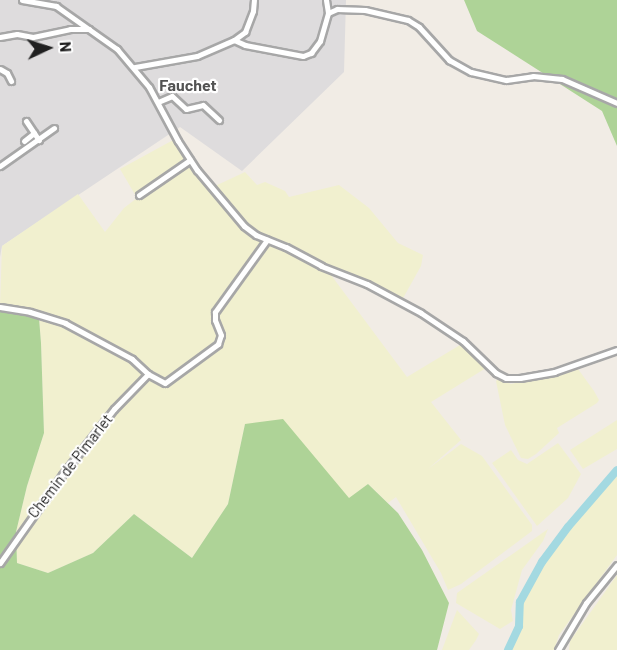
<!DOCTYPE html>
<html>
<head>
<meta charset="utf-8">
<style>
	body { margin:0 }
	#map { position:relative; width:617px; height:650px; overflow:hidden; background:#f1ece5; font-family:Barlow,sans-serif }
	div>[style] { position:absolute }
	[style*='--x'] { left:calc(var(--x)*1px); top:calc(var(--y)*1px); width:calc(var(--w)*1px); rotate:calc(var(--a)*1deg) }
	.residential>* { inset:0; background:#dedcdd }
	.farmland>* { inset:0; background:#f1f0cf }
	.forest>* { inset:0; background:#aed397 }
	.river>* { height:8px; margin:-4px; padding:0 4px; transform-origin:4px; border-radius:4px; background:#a3d9e1 }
	.roads { filter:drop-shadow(2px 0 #a7a7a7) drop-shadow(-2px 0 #a7a7a7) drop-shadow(0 2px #a7a7a7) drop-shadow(0 -2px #a7a7a7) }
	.minor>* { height:5px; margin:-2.5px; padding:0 2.5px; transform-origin:2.5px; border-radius:2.5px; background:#fff }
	span { translate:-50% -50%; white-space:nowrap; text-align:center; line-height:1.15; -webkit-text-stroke:4.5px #fff; paint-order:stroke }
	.street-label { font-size:15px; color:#202020 }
	.neighbourhood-label { font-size:16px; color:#535353; font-weight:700 }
	.north { position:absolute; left:18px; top:18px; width:60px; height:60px; -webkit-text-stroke:4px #fff; paint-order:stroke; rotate:86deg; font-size:16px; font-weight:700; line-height:24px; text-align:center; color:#202020 }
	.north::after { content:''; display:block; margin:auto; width:21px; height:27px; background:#202020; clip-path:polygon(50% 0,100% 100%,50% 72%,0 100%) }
</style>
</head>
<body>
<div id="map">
	<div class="residential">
		<div style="clip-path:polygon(0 0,346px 0,344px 72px,242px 171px,180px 127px,2px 246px,0 257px)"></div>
	</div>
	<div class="farmland">
		<div style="clip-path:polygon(175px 139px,196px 160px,213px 187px,245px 172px,257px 185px,265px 182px,285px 191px,289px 197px,339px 185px,369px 208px,398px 243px,423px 255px,421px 266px,402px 300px,331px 275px,407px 377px,460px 345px,486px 368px,431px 402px,461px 440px,428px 469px,461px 444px,482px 456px,532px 525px,532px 531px,461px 584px,448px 590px,441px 573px,396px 497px,388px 503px,368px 484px,349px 499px,245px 424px,228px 504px,192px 558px,134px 514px,93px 553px,48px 573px,17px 563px,16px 532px,27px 486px,44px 433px,41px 343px,39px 318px,8px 312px,0 306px,2px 246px,78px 194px,105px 232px,124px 208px,137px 198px,120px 169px)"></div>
		<div style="clip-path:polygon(578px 369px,594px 391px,599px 400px,597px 403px,557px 428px,559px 433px,536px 454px,528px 459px,521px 458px,505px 425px,496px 381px,498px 379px,511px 384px)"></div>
		<div style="clip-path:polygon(617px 420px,617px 449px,583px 469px,570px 450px)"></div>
		<div style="clip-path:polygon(558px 443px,581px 474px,568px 498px,537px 526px,492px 463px,511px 450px,518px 460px,527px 464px)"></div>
		<div style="clip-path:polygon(617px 474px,617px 555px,559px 635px,554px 650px,511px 650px,521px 625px,523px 602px,538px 572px,569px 527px)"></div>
		<div style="clip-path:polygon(548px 529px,543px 541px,522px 570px,511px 610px,513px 621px,500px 629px,456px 603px,457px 593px)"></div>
		<div style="clip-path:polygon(617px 575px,617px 650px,569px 650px,570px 641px)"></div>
		<div style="clip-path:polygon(457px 610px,479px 634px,476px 640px,469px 650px,442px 650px)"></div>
	</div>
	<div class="forest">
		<div style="clip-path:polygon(464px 0,617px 0,617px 146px,602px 111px,477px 31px)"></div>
		<div style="clip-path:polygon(0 306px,8px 312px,39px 318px,41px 343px,44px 433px,27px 486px,16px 532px,17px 563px,48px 573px,93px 553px,134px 514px,192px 558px,228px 504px,245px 424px,283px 419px,349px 498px,368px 484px,398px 513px,422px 550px,449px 603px,437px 650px,0 650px)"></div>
	</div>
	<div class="river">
		<div style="--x:508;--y:650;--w:26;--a:-65"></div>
		<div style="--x:519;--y:626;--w:24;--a:-88"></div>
		<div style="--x:520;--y:602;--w:46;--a:-61.2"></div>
		<div style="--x:542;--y:562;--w:44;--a:-53.4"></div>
		<div style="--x:568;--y:527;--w:75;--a:-49.3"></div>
	</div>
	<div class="roads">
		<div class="minor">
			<div style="--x:22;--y:0;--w:35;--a:10"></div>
			<div style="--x:56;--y:6;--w:75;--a:35.2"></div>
			<div style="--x:117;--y:49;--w:50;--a:49.9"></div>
			<div style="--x:149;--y:87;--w:61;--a:61.8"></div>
			<div style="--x:178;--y:141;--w:35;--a:57"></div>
			<div style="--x:197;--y:170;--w:73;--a:50"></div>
			<div style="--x:244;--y:226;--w:15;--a:37"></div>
			<div style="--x:256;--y:235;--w:32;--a:22"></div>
			<div style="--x:286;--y:247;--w:40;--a:28"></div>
			<div style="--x:321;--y:266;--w:49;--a:21.4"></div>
			<div style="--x:367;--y:284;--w:61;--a:28.2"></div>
			<div style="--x:421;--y:313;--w:50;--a:33.7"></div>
			<div style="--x:463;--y:341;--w:46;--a:44.1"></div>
			<div style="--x:496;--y:373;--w:11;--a:27"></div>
			<div style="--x:506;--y:378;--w:14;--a:0"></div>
			<div style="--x:520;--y:378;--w:35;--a:-10"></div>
			<div style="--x:554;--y:372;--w:67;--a:-19.2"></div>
			<div style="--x:326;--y:0;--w:13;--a:81"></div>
			<div style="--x:0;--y:37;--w:17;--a:-10"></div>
			<div style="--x:17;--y:34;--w:16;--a:11"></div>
			<div style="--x:33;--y:37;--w:38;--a:-12"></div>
			<div style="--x:70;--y:29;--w:19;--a:0"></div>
			<div style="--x:234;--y:40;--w:14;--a:-36"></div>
			<div style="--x:245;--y:32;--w:22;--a:-69"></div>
			<div style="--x:253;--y:11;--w:11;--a:-85"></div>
			<div style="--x:135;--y:67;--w:63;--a:-10.1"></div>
			<div style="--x:197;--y:56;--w:40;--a:-23.4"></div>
			<div style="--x:234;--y:40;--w:12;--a:24"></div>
			<div style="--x:245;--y:45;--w:59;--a:10.7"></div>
			<div style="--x:303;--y:56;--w:9;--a:-21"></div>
			<div style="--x:311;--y:53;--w:15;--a:-53"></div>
			<div style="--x:320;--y:41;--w:29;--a:-74"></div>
			<div style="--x:328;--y:13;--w:10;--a:-24"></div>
			<div style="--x:337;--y:9;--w:28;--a:2"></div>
			<div style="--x:365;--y:10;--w:44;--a:13.1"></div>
			<div style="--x:408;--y:20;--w:13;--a:32"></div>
			<div style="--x:419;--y:27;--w:45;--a:47.7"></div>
			<div style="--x:449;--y:60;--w:25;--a:29"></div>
			<div style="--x:471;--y:72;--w:36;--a:13"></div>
			<div style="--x:506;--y:80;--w:27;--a:-8"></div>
			<div style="--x:533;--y:76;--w:29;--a:6"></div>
			<div style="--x:562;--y:79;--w:60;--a:23.6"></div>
			<div style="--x:0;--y:69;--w:8;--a:30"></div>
			<div style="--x:7;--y:73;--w:9;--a:63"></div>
			<div style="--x:158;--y:102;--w:15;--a:-23"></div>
			<div style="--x:172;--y:96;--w:19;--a:43"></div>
			<div style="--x:186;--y:109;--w:17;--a:-13"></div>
			<div style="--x:203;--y:105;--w:22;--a:43"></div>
			<div style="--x:26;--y:121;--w:23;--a:56"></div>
			<div style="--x:24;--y:141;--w:13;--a:-39"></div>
			<div style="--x:0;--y:166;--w:66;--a:-35.1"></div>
			<div style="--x:139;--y:195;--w:62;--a:-34.5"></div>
			<div style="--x:0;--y:307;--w:30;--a:9"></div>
			<div style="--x:30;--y:312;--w:37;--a:17"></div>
			<div style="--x:65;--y:323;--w:76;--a:28.2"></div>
			<div style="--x:132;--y:359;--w:22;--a:43"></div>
			<div style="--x:148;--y:374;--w:19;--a:28"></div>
			<div style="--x:165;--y:383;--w:66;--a:-36.3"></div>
			<div style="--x:218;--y:344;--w:9;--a:-72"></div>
			<div style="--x:221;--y:335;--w:16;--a:-112"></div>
			<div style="--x:215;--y:320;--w:8;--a:-90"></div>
			<div style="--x:215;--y:312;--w:89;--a:-54.2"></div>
			<div style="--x:0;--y:563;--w:108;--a:-54.8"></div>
			<div style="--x:62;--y:475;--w:84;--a:-51.8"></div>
			<div style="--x:114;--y:409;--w:49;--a:-45.8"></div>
			<div style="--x:558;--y:650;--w:55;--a:-59.2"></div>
			<div style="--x:586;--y:603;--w:49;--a:-50.8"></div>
		</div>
	</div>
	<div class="street-label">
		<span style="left:70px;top:466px;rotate:-52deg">Chemin de Pimarlet</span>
	</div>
	<div class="neighbourhood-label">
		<span style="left:188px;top:85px">Fauchet</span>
	</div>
	<div class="north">N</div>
</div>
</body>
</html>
